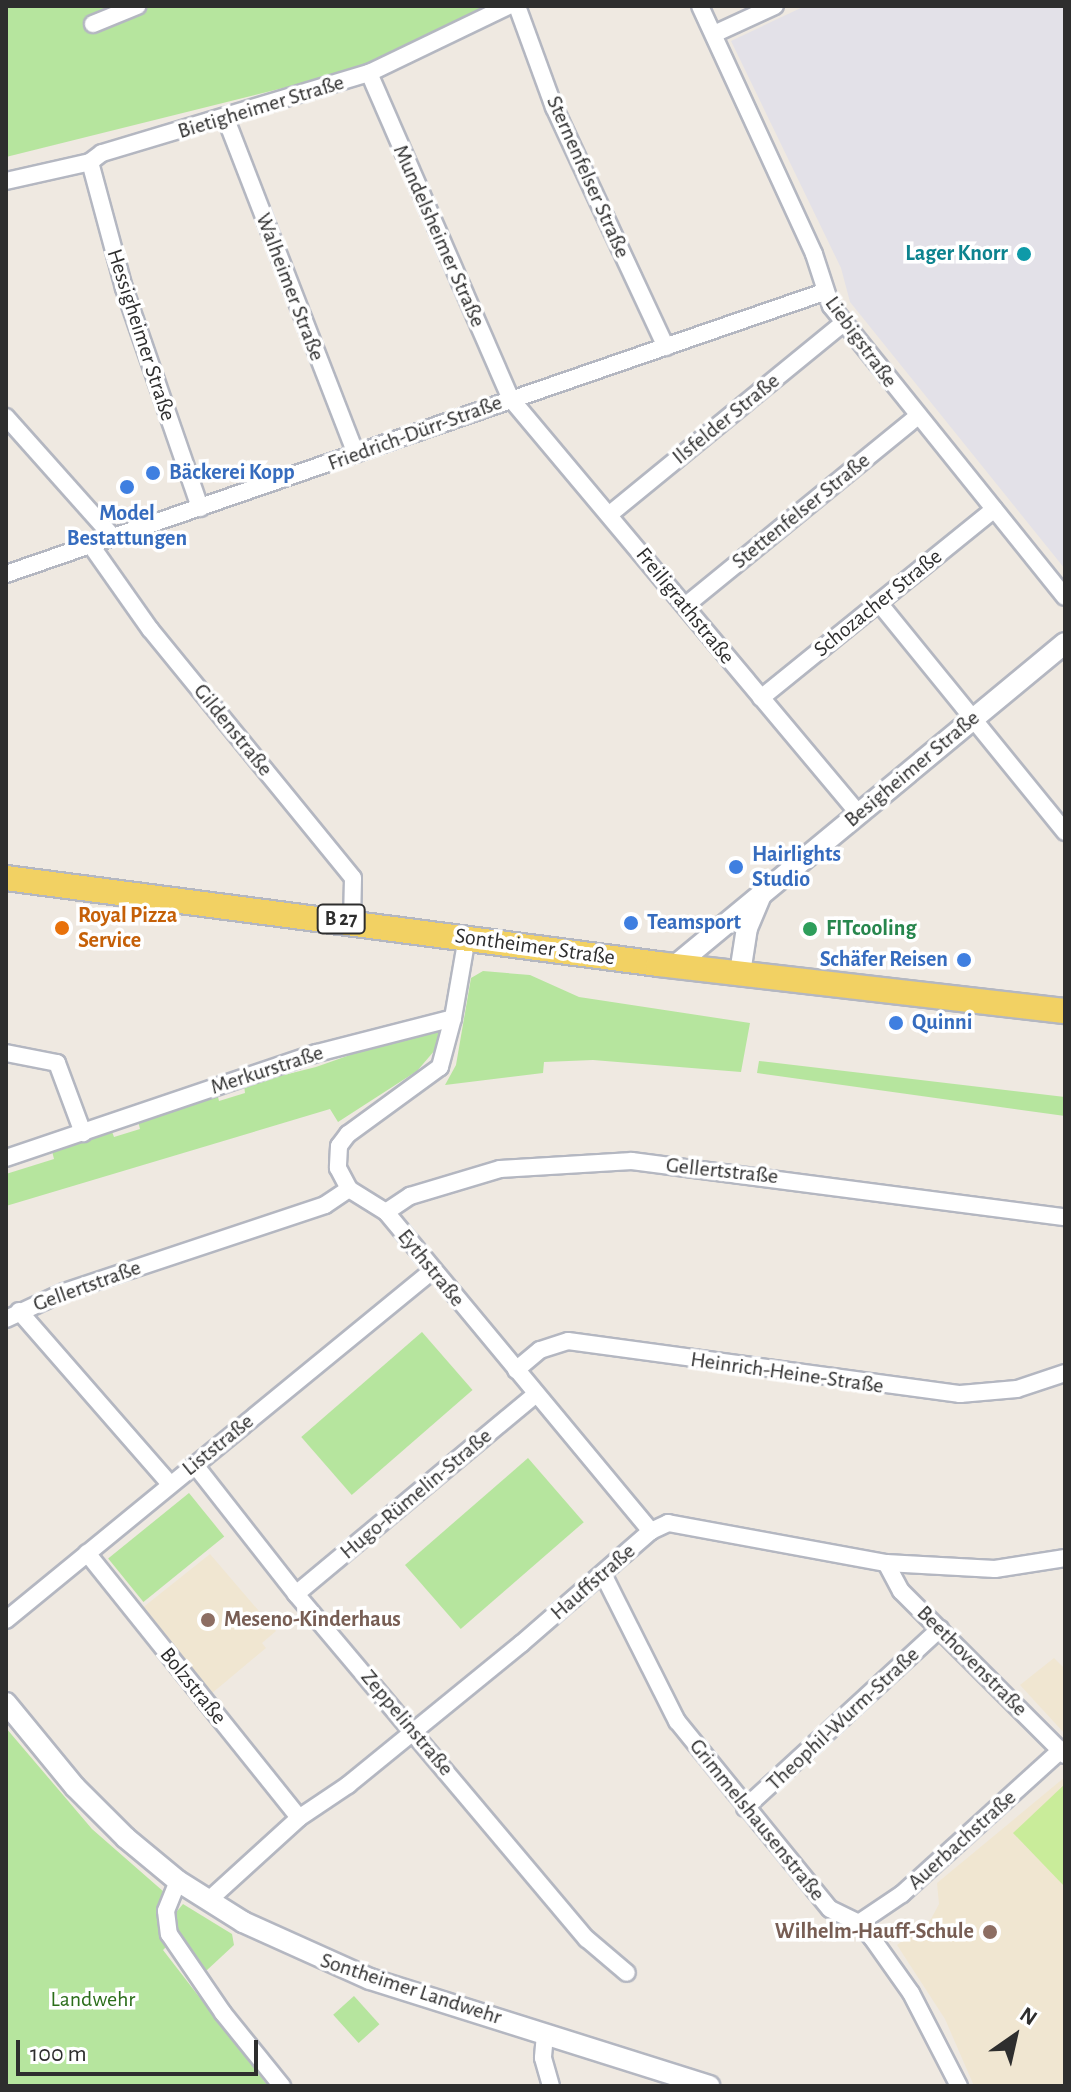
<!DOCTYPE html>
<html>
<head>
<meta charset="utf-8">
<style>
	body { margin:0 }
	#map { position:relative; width:1071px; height:2092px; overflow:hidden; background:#efe9e1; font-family:"Alegreya Sans",sans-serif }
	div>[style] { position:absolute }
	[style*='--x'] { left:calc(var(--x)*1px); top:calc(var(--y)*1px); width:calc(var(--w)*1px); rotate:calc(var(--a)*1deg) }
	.industrial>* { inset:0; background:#e3e1e8 }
	.education>* { inset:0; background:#f0e6d1 }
	.green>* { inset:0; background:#b6e59e; transform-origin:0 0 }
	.pitch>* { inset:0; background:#c9ec9a }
	.roads { filter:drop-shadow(2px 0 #b4b7c1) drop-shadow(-2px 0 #b4b7c1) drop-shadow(0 2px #b4b7c1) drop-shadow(0 -2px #b4b7c1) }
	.minor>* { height:16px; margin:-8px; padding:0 8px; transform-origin:8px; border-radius:8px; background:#fff }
	.tertiary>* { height:20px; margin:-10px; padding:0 10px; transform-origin:10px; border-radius:10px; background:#fff }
	.primary>* { height:24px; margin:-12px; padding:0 12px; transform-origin:12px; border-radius:12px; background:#f2d163 }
	.dots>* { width:22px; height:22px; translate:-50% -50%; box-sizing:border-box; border:4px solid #fff; border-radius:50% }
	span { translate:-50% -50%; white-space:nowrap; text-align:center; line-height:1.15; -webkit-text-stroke:7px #fff; paint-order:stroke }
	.shield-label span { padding:2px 6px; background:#fff; border:2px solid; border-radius:6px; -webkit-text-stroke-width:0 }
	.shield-label { font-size:20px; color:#2e2e2e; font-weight:700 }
	.street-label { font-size:22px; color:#2e2e2e }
	.culture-label { font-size:22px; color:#0d838f; font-weight:700 }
	.right { translate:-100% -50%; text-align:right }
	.shop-label { font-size:22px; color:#366cbe; font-weight:700 }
	.left { translate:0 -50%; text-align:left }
	.food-label { font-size:22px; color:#c56008; font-weight:700 }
	.leisure-label { font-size:22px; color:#27864d; font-weight:700 }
	.education-label { font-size:22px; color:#785e54; font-weight:700 }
	.park-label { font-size:22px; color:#2c6e1b }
	.frame { position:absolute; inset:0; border:8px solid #2e2e2e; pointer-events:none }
	.north { position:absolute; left:975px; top:1996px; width:80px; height:80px; -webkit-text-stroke:6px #fff; paint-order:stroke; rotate:34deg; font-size:22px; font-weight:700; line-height:32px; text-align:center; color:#2e2e2e }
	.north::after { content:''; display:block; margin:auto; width:28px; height:36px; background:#2e2e2e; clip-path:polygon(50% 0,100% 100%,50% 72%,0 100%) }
	.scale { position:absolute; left:16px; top:2040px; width:242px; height:36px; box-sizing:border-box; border:4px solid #2e2e2e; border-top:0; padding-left:10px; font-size:24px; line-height:28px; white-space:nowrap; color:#2e2e2e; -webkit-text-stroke:6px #fff; paint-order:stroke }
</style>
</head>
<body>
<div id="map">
	<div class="industrial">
		<div style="clip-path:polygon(805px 6px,1065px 6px,1065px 569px,850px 302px,841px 268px,731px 41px)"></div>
	</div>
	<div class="education">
		<div style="clip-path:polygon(210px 1554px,276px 1631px,262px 1643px,266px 1648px,211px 1694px,141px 1609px)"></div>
		<div style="clip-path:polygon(1054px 1658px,1065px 1669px,1065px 1734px,1020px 1685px)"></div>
		<div style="clip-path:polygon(1065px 1777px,1065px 2086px,974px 2086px,945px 2019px,897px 1945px,931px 1919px,939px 1904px,937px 1883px)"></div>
	</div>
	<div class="green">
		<div style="clip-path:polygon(6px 6px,491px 6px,347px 72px,6px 157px)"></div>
		<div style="clip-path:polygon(483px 971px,530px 975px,579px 997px,750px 1023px,741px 1072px,593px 1060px,544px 1062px,543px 1073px,445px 1085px,456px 1065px,471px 978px)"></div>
		<div style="clip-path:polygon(429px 1027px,441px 1029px,441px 1043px,417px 1071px,338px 1122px,330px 1109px,6px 1206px,6px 1174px,54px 1159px,52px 1151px,111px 1129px,114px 1137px,140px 1129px,138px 1121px,217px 1093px,219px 1101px,245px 1093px,244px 1085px,316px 1067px)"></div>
		<div style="clip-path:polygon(759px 1061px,1065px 1097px,1065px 1116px,757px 1073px)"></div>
		<div style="left:422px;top:1332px;width:77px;height:160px;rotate:49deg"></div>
		<div style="left:528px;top:1458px;width:85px;height:163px;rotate:49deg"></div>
		<div style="left:189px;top:1493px;width:56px;height:104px;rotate:51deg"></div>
		<div style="clip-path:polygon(6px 1728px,92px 1829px,164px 1892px,161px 1910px,169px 1944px,163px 1950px,268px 2086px,6px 2086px)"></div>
		<div style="clip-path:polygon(183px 1904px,232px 1934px,234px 1945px,206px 1971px,175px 1925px,173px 1916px)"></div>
		<div style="left:354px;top:1996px;width:38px;height:28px;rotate:48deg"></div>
	</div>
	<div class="pitch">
		<div style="clip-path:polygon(1065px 1784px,1065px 1887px,1013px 1833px)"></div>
	</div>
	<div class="roads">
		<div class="minor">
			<div style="--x:517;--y:6;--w:108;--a:69.9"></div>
			<div style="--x:554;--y:107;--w:265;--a:65"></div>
			<div style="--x:700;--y:6;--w:273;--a:65.3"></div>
			<div style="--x:814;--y:254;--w:55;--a:71.9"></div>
			<div style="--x:831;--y:306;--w:373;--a:51.2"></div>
			<div style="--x:93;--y:24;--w:48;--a:-22.2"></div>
			<div style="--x:714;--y:34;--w:67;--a:-24.7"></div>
			<div style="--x:369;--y:73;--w:356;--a:66.5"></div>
			<div style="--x:511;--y:399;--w:542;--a:50.02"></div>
			<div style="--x:226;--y:119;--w:359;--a:68.8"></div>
			<div style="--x:90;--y:162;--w:131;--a:74.9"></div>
			<div style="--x:124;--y:288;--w:233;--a:70.9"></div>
			<div style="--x:6;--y:181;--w:86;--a:-12.7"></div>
			<div style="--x:90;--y:162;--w:15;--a:-37"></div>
			<div style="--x:102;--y:153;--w:279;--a:-16.7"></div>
			<div style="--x:369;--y:73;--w:154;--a:-25.7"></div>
			<div style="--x:6;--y:417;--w:159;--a:48.3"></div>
			<div style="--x:610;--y:514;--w:300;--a:-39.3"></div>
			<div style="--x:90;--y:544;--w:104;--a:54.8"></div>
			<div style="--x:150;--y:629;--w:321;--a:50.8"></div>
			<div style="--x:353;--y:878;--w:43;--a:91.3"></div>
			<div style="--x:6;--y:574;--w:865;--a:-19.02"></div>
			<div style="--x:879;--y:603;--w:295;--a:50.9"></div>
			<div style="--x:685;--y:606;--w:301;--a:-39.2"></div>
			<div style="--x:761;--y:698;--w:300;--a:-39"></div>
			<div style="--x:453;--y:1018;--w:51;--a:104.9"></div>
			<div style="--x:440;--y:1067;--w:114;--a:143.9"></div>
			<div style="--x:348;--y:1134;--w:15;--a:127"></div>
			<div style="--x:339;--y:1146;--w:22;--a:93"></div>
			<div style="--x:338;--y:1168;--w:24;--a:62"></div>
			<div style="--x:349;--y:1189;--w:44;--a:31.9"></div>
			<div style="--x:386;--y:1212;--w:415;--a:50.3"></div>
			<div style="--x:6;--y:1053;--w:52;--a:11.1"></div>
			<div style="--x:57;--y:1063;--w:75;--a:69.6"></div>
			<div style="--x:6;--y:1158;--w:328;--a:-18.7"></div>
			<div style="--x:317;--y:1053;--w:140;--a:-14.4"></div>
			<div style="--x:453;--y:1018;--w:82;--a:-80.2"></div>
			<div style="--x:386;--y:1212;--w:29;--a:-34"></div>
			<div style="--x:410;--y:1196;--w:94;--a:-16.7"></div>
			<div style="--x:500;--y:1169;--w:132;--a:-3.5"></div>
			<div style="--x:632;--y:1161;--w:437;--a:7.4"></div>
			<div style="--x:19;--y:1311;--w:228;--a:48.9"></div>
			<div style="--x:6;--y:1319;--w:64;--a:-25"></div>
			<div style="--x:64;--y:1292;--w:275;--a:-18.4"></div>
			<div style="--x:325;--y:1205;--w:29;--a:-34"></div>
			<div style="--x:516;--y:1370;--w:31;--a:-40"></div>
			<div style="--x:540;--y:1350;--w:29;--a:-18"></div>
			<div style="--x:568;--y:1341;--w:396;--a:7.7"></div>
			<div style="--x:960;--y:1394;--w:57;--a:-5"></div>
			<div style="--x:1017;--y:1389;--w:51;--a:-18.4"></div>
			<div style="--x:195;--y:1465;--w:164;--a:51.9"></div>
			<div style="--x:296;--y:1594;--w:451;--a:49.9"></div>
			<div style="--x:587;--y:1939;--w:52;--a:40.4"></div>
			<div style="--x:87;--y:1553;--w:339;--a:51.3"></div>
			<div style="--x:886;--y:1563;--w:32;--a:62"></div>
			<div style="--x:901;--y:1591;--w:232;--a:45"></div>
			<div style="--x:603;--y:1574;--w:165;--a:63.3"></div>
			<div style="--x:677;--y:1721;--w:242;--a:50.9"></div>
			<div style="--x:830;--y:1909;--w:32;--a:26"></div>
			<div style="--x:859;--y:1923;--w:20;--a:49"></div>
			<div style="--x:872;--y:1938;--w:67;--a:54.7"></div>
			<div style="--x:911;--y:1993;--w:105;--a:62.7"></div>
			<div style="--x:296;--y:1594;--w:312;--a:-39.8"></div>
			<div style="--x:6;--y:1620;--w:551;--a:-39.33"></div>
			<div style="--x:745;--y:1808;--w:265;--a:-42.6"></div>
			<div style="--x:178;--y:1881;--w:32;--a:112"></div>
			<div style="--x:166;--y:1911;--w:23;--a:83"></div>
			<div style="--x:169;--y:1934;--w:96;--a:55.6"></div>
			<div style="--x:223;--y:2013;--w:94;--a:51.1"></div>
			<div style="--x:210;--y:1899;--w:120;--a:-42.3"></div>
			<div style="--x:299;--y:1818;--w:59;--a:-34"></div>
			<div style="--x:348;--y:1785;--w:223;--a:-39.2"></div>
			<div style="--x:521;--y:1644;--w:172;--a:-41"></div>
			<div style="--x:651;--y:1531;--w:19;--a:-25"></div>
			<div style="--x:668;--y:1523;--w:222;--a:10.4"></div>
			<div style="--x:886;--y:1563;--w:109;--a:3.2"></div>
			<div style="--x:995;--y:1569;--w:71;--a:-8.9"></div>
			<div style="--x:859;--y:1923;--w:52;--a:-34"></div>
			<div style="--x:902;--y:1894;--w:215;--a:-42.2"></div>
			<div style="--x:545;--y:2034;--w:24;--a:95"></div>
			<div style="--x:543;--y:2058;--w:29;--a:74"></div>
		</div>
		<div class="tertiary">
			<div style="--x:675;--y:966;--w:506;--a:-39.63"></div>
			<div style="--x:740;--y:973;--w:46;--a:-81.2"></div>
			<div style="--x:747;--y:928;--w:34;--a:-67"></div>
			<div style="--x:6;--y:1703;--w:109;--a:50.6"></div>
			<div style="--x:75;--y:1787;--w:72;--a:45"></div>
			<div style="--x:126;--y:1838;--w:67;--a:39.6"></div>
			<div style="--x:178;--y:1881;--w:77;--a:32.2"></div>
			<div style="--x:243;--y:1922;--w:139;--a:24.2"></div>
			<div style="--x:370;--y:1979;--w:356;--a:17.5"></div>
		</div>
		<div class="primary">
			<div style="--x:6;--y:878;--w:658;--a:7.51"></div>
			<div style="--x:658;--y:964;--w:410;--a:6.6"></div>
		</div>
	</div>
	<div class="dots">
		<div style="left:1024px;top:254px;background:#0f9aa8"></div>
		<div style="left:153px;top:473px;background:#3f7fe0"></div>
		<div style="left:127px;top:487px;background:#3f7fe0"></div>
		<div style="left:736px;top:867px;background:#3f7fe0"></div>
		<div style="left:631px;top:923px;background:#3f7fe0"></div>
		<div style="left:62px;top:928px;background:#e8710a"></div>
		<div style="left:810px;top:929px;background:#2e9e5b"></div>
		<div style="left:964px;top:960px;background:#3f7fe0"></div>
		<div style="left:896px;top:1023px;background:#3f7fe0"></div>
		<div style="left:208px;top:1620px;background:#8d6e63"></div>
		<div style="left:990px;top:1932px;background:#8d6e63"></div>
	</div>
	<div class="shield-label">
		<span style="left:341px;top:919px">B 27</span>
	</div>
	<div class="street-label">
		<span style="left:261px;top:107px;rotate:-17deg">Bietigheimer Straße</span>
		<span style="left:588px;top:177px;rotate:66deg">Sternenfelser Straße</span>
		<span style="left:439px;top:236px;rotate:66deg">Mundelsheimer Straße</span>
		<span style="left:290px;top:287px;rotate:69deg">Walheimer Straße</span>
		<span style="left:141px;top:335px;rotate:72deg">Hessigheimer Straße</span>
		<span style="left:861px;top:342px;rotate:54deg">Liebigstraße</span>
		<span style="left:726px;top:419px;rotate:-39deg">Ilsfelder Straße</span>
		<span style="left:415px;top:433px;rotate:-20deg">Friedrich-Dürr-Straße</span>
		<span style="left:801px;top:511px;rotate:-39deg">Stettenfelser Straße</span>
		<span style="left:878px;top:603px;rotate:-39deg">Schozacher Straße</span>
		<span style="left:685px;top:606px;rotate:51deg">Freiligrathstraße</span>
		<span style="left:233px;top:730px;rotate:51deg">Gildenstraße</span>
		<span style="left:912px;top:769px;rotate:-40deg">Besigheimer Straße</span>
		<span style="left:535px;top:947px;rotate:8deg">Sontheimer Straße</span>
		<span style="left:267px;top:1070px;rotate:-18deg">Merkurstraße</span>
		<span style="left:722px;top:1171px;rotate:6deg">Gellertstraße</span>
		<span style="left:431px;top:1268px;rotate:51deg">Eythstraße</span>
		<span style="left:87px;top:1286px;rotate:-20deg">Gellertstraße</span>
		<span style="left:787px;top:1373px;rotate:8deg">Heinrich-Heine-Straße</span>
		<span style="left:218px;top:1445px;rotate:-39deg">Liststraße</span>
		<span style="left:416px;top:1494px;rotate:-40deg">Hugo-Rümelin-Straße</span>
		<span style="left:593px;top:1582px;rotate:-41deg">Hauffstraße</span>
		<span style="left:972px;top:1661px;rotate:45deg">Beethovenstraße</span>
		<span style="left:193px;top:1686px;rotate:51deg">Bolzstraße</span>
		<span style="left:843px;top:1719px;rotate:-43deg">Theophil-Wurm-Straße</span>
		<span style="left:407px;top:1723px;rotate:50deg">Zeppelinstraße</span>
		<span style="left:757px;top:1820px;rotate:51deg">Grimmelshausenstraße</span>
		<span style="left:962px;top:1840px;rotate:-42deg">Auerbachstraße</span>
		<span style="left:411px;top:1989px;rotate:18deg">Sontheimer Landwehr</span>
	</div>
	<div class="culture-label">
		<span class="right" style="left:1008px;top:254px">Lager Knorr</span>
	</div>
	<div class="shop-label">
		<span class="left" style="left:169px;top:473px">Bäckerei Kopp</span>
		<span style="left:127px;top:526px">Model<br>Bestattungen</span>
		<span class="left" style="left:752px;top:867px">Hairlights<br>Studio</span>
		<span class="left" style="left:647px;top:923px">Teamsport</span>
		<span class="right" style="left:948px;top:960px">Schäfer Reisen</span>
		<span class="left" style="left:912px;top:1023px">Quinni</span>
	</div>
	<div class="food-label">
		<span class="left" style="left:78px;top:928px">Royal Pizza<br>Service</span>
	</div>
	<div class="leisure-label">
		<span class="left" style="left:826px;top:929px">FITcooling</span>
	</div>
	<div class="education-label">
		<span class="left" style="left:224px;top:1620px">Meseno-Kinderhaus</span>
		<span class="right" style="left:974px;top:1932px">Wilhelm-Hauff-Schule</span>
	</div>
	<div class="park-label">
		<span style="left:93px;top:2000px">Landwehr</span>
	</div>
	<div class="frame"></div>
	<div class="north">N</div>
	<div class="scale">100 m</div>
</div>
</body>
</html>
